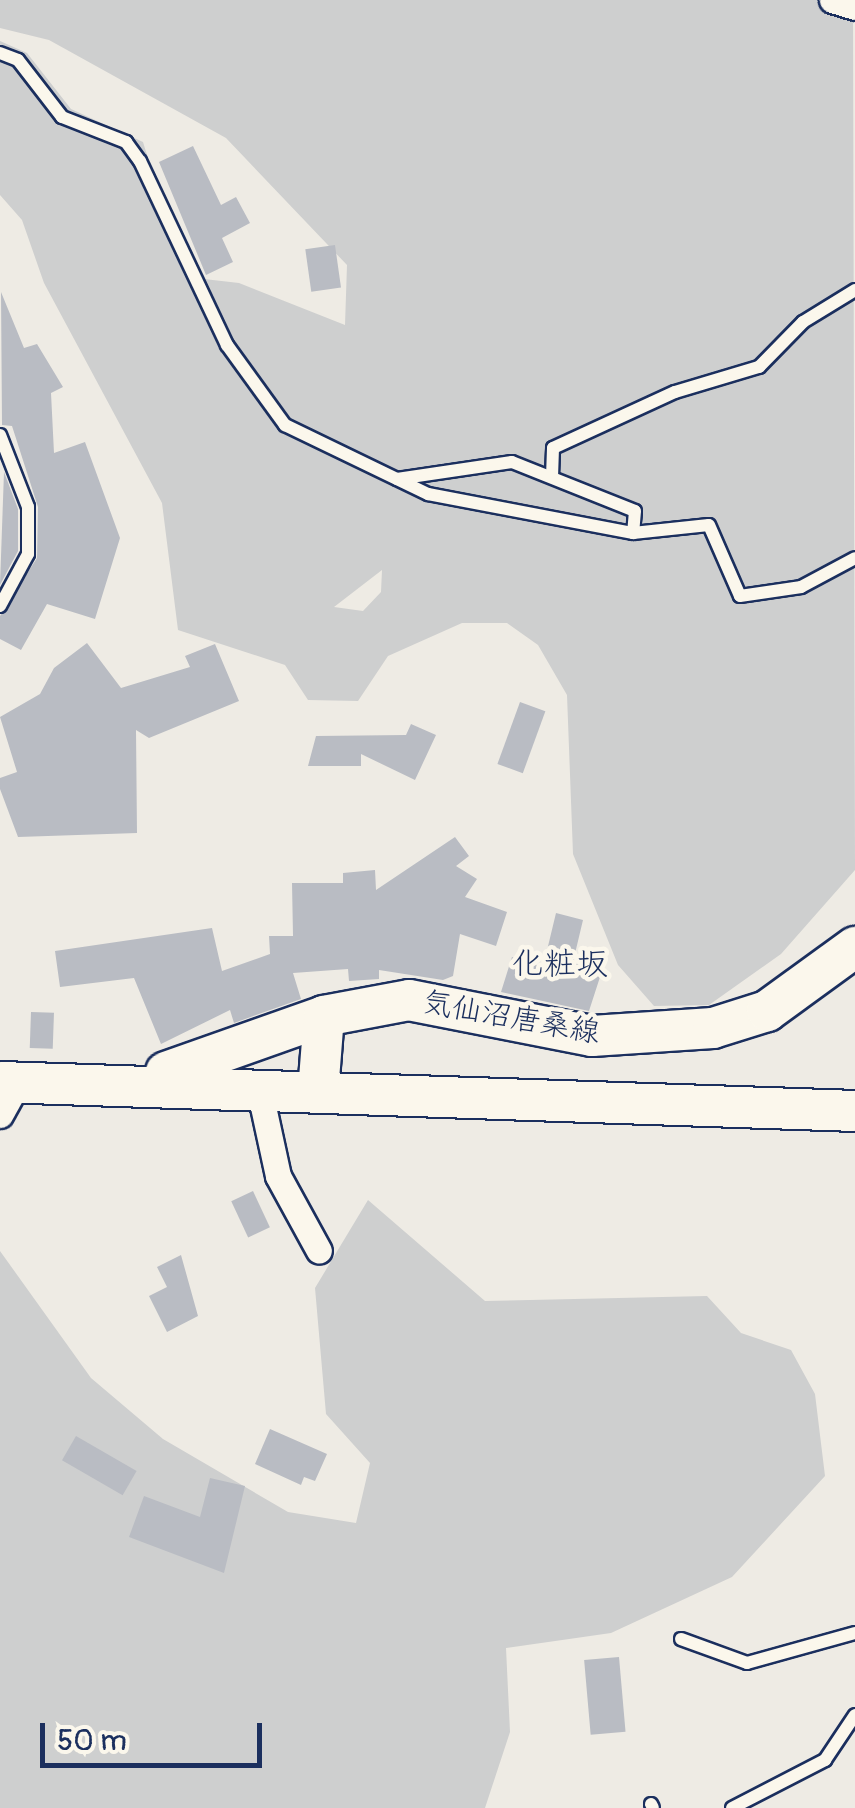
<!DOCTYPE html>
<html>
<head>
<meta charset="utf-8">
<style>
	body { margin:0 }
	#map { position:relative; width:855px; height:1808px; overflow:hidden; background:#eeebe4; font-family:Pangolin,"Klee One",sans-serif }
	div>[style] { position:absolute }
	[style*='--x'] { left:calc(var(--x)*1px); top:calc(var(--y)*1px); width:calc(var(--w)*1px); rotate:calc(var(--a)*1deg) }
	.green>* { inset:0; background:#cecfcf }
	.building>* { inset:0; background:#b9bcc3; transform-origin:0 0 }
	.roads { filter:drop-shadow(2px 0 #1b2f5e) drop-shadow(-2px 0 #1b2f5e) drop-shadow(0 2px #1b2f5e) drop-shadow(0 -2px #1b2f5e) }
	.lane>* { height:12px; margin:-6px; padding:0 6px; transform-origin:6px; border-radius:6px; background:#fbf7ec }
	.street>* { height:25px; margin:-12.5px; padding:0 12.5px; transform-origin:12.5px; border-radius:12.5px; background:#fbf7ec }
	.primary>* { height:40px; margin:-20px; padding:0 20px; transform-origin:20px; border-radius:20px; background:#fbf7ec }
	span { translate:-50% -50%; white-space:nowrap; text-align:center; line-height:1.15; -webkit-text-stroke:9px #fbf7ec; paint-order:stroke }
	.street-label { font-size:30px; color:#1b2f5e }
	.neighbourhood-label { font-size:32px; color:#1b2f5e }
	.scale { position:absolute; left:40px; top:1723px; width:222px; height:45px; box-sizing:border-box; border:5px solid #1b2f5e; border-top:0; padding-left:12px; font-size:30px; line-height:35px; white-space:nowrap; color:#1b2f5e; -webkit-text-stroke:8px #fbf7ec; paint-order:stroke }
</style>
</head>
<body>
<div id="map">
	<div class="green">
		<div style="clip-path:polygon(evenodd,0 0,853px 0,855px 870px,781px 954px,709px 1005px,654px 1006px,618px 965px,573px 854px,567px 695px,538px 645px,507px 623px,462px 623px,388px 656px,358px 701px,308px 700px,285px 665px,178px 630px,162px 503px,44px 283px,22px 220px,0 195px,0 41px,27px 53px,71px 109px,143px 142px,171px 233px,204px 279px,239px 283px,345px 325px,347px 265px,226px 138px,49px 40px,0 28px,0 0,382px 570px,381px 592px,363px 611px,334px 607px,382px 570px)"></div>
		<div style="clip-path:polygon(368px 1200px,485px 1301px,707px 1296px,741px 1333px,791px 1350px,815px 1394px,825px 1476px,732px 1577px,611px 1633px,506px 1648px,510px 1732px,485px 1808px,0 1808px,0 1251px,91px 1378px,163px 1439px,288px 1512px,356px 1523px,370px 1463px,326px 1414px,315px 1288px)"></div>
	</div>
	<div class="building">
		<div style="clip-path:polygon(193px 146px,221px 205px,236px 197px,250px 223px,222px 238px,233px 262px,206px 275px,159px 162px)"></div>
		<div style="left:335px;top:245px;width:43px;height:30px;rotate:82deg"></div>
		<div style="clip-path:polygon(1px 292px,24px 348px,37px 344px,63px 387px,51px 393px,54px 453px,85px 442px,120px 538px,95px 619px,47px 604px,21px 650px,0 639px,0 616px,37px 558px,38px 507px,12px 426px,2px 425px)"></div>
		<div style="clip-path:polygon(4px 472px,18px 509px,18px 551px,0 585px)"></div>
		<div style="clip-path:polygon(87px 643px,121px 688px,190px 667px,185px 656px,215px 644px,239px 701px,149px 738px,136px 730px,137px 833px,18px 837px,0 789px,0 778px,17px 772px,0 717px,40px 694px,54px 668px)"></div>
		<div style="left:520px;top:702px;width:27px;height:66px;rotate:20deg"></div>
		<div style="clip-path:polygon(411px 724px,436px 735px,415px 780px,361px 754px,361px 766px,308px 766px,316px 736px,406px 735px)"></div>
		<div style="clip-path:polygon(455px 837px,469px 856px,456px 866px,477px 879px,465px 897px,507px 912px,496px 946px,460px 934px,453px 976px,443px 980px,379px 970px,379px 979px,349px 981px,348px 969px,293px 973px,301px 999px,234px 1023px,230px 1010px,161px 1044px,134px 978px,60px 987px,55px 951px,212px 928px,222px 971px,270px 954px,269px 936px,293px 936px,292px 883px,343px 883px,343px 873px,375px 870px,376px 890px)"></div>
		<div style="clip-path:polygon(556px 913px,583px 920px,573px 962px,600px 977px,589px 1011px,501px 992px,512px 957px,543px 967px)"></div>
		<div style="left:31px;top:1012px;width:23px;height:36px;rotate:2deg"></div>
		<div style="left:253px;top:1191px;width:40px;height:24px;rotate:65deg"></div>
		<div style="clip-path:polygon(181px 1255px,198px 1316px,167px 1332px,149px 1296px,167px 1287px,157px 1267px)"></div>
		<div style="clip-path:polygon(270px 1429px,327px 1454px,315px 1481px,304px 1477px,301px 1485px,255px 1464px)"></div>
		<div style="left:76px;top:1436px;width:70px;height:28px;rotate:30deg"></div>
		<div style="clip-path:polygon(210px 1478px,245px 1486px,224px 1573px,129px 1537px,144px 1496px,200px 1517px)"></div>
		<div style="left:619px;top:1657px;width:75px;height:35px;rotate:85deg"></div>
	</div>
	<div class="roads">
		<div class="lane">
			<div style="--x:0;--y:53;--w:19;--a:21"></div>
			<div style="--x:18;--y:60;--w:72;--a:52.3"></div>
			<div style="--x:62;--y:117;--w:69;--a:21.3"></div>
			<div style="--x:126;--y:142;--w:24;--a:54"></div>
			<div style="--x:140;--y:161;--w:204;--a:64.7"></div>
			<div style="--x:227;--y:345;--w:99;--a:54.1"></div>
			<div style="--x:285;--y:425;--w:159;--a:25.8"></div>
			<div style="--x:428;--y:494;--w:209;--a:10.8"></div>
			<div style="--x:633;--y:533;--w:76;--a:-6"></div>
			<div style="--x:709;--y:525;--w:77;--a:66.4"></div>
			<div style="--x:740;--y:596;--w:62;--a:-8.4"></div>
			<div style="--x:801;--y:587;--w:61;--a:-28.2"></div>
			<div style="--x:0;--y:435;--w:77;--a:68.7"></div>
			<div style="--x:28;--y:507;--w:47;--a:90"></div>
			<div style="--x:28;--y:554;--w:59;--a:118.3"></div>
			<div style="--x:552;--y:477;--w:29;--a:-88"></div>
			<div style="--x:553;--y:448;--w:134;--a:-24.7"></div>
			<div style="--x:675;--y:392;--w:88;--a:-16.6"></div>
			<div style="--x:759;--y:367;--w:63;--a:-45.6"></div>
			<div style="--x:803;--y:322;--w:61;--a:-31.6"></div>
			<div style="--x:397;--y:479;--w:116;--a:-8.4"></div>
			<div style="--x:512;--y:462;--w:132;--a:21.7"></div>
			<div style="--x:635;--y:511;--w:22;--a:95"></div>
			<div style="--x:681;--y:1639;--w:70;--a:20"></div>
			<div style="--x:747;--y:1663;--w:112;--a:-15.5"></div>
			<div style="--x:651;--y:1804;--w:4;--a:63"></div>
			<div style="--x:732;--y:1808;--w:105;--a:-27.3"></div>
			<div style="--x:825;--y:1760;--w:54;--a:-56.3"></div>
		</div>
		<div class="street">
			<div style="--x:832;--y:0;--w:24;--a:17"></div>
			<div style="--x:259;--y:1088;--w:90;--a:77.8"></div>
			<div style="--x:278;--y:1176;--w:85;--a:61.3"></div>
			<div style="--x:0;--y:1115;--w:38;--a:-61"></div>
		</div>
		<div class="primary">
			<div style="--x:166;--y:1072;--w:168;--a:-19.5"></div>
			<div style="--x:0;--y:1082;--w:855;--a:1.94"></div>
			<div style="--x:318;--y:1092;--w:76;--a:-85.5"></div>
			<div style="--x:324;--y:1016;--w:86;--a:-10.7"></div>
			<div style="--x:409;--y:1000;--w:187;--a:11.1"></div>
			<div style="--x:592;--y:1036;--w:121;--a:-3.8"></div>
			<div style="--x:713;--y:1028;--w:57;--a:-17.5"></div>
			<div style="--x:767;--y:1011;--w:109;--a:-36"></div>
		</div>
	</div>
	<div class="street-label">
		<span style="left:511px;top:1018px;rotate:10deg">気仙沼唐桑線</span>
	</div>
	<div class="neighbourhood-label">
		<span style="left:560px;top:964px">化粧坂</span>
	</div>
	<div class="scale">50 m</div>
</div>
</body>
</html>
